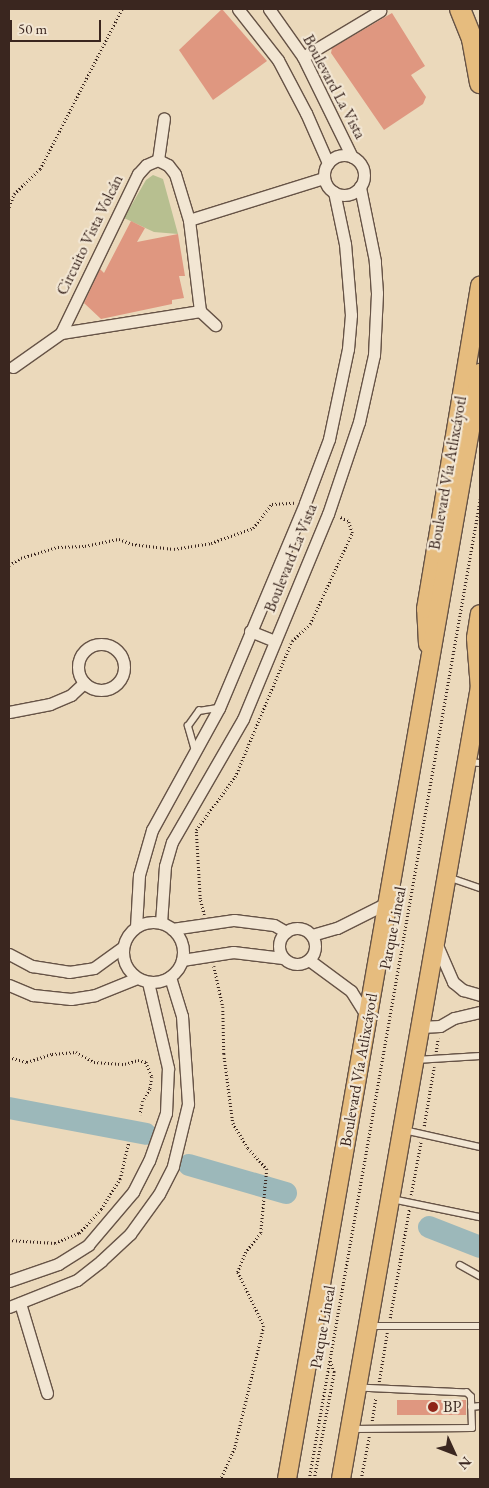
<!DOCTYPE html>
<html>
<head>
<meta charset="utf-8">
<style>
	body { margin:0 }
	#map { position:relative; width:489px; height:1488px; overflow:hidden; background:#ebd9bb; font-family:"EB Garamond",serif }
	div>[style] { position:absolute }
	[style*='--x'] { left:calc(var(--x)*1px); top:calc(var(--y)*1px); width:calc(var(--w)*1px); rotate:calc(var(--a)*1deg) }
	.green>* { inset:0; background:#b7bf90 }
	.river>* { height:22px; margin:-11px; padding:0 11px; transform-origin:11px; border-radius:11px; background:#9cb8ba }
	.building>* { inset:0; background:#df9780; transform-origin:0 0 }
	.path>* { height:2.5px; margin-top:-1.25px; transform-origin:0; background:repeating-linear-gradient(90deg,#3a261f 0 1px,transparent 0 3.5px) }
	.roads { filter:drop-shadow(1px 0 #665346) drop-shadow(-1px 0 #665346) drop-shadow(0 1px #665346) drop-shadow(0 -1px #665346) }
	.lane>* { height:5.5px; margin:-2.75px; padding:0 2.75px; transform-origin:2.75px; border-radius:2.75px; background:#f2e6d3 }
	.street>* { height:11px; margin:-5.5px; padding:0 5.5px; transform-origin:5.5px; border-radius:5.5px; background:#f2e6d3 }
	.street>.ring { margin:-5.5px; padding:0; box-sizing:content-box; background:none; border:11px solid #f2e6d3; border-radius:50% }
	.primary>* { height:18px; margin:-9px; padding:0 9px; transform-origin:9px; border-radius:9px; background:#e6bc7e }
	.highway>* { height:20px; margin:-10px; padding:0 10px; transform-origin:10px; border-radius:10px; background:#e6bc7e }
	.dots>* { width:14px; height:14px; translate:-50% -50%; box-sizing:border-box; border:2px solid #f2e6d3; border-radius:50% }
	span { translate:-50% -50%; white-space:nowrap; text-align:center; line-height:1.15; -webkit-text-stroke:4.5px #f2e6d3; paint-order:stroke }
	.street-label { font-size:16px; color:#3a261f }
	.poi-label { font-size:16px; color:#3a261f }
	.left { translate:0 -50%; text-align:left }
	.frame { position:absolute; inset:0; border:10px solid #3a261f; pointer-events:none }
	.north { position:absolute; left:429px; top:1428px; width:50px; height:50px; -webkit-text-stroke:4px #f2e6d3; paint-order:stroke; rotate:133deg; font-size:14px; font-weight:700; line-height:20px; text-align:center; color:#3a261f }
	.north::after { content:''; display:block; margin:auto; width:18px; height:22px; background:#3a261f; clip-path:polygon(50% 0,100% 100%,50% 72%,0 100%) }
	.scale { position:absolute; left:10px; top:20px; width:91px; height:22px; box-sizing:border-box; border:2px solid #3a261f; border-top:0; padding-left:6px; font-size:15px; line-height:18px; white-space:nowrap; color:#3a261f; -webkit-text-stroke:4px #f2e6d3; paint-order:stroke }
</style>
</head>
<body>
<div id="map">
	<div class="green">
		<div style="clip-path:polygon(153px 175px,163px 179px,178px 234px,154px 232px,124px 218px,146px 180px)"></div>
	</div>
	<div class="river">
		<div style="--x:9;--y:1108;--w:139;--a:10.7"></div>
		<div style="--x:189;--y:1165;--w:101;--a:16.1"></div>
		<div style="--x:429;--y:1227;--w:55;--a:21.4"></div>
	</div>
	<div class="building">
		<div style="clip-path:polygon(222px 9px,267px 61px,213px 100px,179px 50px)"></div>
		<div style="clip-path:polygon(392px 13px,425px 66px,411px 75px,426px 97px,423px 104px,384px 130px,331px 53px,332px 48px)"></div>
		<div style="clip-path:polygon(131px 221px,145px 228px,137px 242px,178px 234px,185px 276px,179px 276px,184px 298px,172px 300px,172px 304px,101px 319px,84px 303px,100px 269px,104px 273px)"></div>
		<div style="left:397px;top:1400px;width:69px;height:15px"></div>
	</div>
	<div class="path">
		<div style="--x:9;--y:207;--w:14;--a:-69"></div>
		<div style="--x:14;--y:194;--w:36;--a:-44"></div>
		<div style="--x:40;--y:169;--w:180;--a:-62.9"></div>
		<div style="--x:9;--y:565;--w:14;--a:-30"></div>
		<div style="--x:21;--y:558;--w:39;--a:-17"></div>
		<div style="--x:58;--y:547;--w:27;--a:-2"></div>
		<div style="--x:85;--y:546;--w:35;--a:-12"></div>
		<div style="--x:119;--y:539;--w:14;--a:21"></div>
		<div style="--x:132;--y:544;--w:42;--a:6.8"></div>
		<div style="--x:174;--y:549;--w:37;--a:-9"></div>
		<div style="--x:211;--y:543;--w:45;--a:-19.7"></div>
		<div style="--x:253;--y:528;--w:31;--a:-52"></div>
		<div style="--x:272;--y:504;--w:22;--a:-3"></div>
		<div style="--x:204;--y:915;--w:16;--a:-104"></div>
		<div style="--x:200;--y:899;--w:69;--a:-93.3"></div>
		<div style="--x:196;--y:830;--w:66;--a:-53.7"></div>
		<div style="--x:235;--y:777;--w:147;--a:-67.3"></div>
		<div style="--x:292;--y:641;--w:25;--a:-43"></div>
		<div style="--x:310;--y:624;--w:100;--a:-65.2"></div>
		<div style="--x:352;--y:533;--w:13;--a:-108"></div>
		<div style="--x:348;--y:521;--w:10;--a:-156"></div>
		<div style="--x:214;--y:966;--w:42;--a:77.6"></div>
		<div style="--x:223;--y:1007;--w:47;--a:88.8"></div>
		<div style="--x:224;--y:1054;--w:70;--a:82.6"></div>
		<div style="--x:233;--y:1123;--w:29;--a:59"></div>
		<div style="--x:248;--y:1148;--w:28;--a:48"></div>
		<div style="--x:267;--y:1169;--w:64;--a:95.4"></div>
		<div style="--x:261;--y:1233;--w:24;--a:128"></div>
		<div style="--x:246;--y:1252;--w:22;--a:112"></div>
		<div style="--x:238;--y:1272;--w:60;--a:64.3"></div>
		<div style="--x:264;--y:1326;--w:125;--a:103.4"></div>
		<div style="--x:235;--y:1448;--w:34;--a:114"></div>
		<div style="--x:436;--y:1052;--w:14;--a:-82"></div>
		<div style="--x:9;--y:1057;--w:19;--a:16"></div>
		<div style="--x:27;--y:1062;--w:26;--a:-18"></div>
		<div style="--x:52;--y:1054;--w:24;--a:-5"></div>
		<div style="--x:76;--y:1052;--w:21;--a:29"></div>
		<div style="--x:94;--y:1062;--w:31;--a:4"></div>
		<div style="--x:125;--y:1064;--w:14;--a:-17"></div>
		<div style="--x:138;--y:1060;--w:8;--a:14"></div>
		<div style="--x:146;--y:1062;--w:16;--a:68"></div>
		<div style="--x:152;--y:1077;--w:12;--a:99"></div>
		<div style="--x:150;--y:1089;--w:14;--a:120"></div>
		<div style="--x:143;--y:1101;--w:14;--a:102"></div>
		<div style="--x:424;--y:1126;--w:60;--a:-80.4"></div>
		<div style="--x:411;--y:1195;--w:55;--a:-79.5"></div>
		<div style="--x:9;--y:1240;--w:46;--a:3.7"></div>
		<div style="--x:55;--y:1243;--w:26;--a:-23"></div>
		<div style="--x:79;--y:1233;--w:33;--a:-47"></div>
		<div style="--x:101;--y:1209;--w:36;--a:-58"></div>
		<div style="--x:120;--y:1179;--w:37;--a:-77"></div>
		<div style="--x:390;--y:1318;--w:110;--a:-80"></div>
		<div style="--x:379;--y:1382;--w:50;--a:-80.7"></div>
		<div style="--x:372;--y:1421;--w:24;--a:-81"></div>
		<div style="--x:309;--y:1479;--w:995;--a:-80.1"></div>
		<div style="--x:314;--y:1479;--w:109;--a:-79.4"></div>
		<div style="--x:334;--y:1372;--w:12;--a:-110"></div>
		<div style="--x:361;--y:1479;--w:43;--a:-79.2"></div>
	</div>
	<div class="roads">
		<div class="lane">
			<div style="--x:195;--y:751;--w:26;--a:-106"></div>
			<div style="--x:188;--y:726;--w:19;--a:-54"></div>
			<div style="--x:199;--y:711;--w:20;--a:-9"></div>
			<div style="--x:468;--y:762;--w:12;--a:5"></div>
			<div style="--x:448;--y:877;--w:34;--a:19"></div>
			<div style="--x:416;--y:1060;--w:64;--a:-3.6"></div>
			<div style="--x:404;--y:1130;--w:78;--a:12.6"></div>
			<div style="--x:392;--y:1199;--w:90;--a:11.6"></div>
			<div style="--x:460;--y:1265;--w:23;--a:29"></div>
			<div style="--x:370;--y:1326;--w:110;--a:0"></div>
			<div style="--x:471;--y:1407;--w:9;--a:-6"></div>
			<div style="--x:352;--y:1429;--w:120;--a:-0.5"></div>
			<div style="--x:472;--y:1428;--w:31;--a:-92"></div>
			<div style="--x:471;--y:1397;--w:6;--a:-135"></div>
			<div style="--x:467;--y:1393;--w:108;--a:-177.3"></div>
		</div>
		<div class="street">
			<div style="--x:238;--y:9;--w:65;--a:51.9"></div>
			<div style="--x:278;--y:60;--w:60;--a:62.2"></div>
			<div style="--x:306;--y:113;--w:55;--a:66.3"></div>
			<div style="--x:269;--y:9;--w:59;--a:54.7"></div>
			<div style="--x:303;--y:57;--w:111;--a:63.9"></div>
			<div style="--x:303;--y:57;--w:90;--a:-30.9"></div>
			<div class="ring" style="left:324px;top:155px;width:29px;height:29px"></div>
			<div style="--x:158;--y:160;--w:42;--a:-81.9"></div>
			<div style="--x:189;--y:220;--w:141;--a:-17.3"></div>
			<div style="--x:61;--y:333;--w:177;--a:-64.2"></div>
			<div style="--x:138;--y:174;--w:12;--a:-48"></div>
			<div style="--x:146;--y:165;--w:13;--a:-23"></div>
			<div style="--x:158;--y:160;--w:11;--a:27"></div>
			<div style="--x:168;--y:165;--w:11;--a:52"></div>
			<div style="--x:175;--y:174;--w:48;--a:73.1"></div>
			<div style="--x:189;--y:220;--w:92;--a:83.1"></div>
			<div style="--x:200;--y:311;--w:21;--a:43"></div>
			<div style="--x:13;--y:367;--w:59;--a:-35.3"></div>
			<div style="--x:61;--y:333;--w:141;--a:-9"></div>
			<div style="--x:250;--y:631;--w:27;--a:22"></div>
			<div class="ring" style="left:78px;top:644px;width:35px;height:35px"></div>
			<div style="--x:9;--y:712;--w:42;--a:-11"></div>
			<div style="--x:50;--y:704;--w:23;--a:-23"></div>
			<div style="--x:71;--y:695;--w:18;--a:-43"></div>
			<div class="ring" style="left:123px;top:922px;width:49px;height:49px"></div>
			<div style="--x:161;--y:923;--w:57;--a:-86"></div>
			<div style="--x:165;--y:866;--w:25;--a:-74"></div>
			<div style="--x:172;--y:842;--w:142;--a:-60"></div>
			<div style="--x:243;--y:719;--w:222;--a:-67.5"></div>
			<div style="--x:328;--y:514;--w:97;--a:-71.4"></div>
			<div style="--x:359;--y:422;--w:69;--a:-77.4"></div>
			<div style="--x:374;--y:355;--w:62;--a:-87.2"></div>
			<div style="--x:377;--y:293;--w:32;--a:-94"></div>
			<div style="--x:375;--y:261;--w:76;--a:-101.5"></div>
			<div style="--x:136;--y:927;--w:52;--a:-86.7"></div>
			<div style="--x:139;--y:875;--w:47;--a:-73.9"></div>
			<div style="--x:152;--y:830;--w:139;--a:-61.2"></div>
			<div style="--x:219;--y:708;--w:222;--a:-67.2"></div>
			<div style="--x:305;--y:503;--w:68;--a:-69.4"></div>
			<div style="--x:329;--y:439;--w:92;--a:-78.1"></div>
			<div style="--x:348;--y:349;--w:34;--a:-85"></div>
			<div style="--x:351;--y:315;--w:71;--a:-94.8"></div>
			<div style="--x:345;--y:244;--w:53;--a:-101.9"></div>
			<div class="ring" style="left:279px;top:928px;width:25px;height:25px"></div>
			<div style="--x:172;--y:929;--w:63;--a:-8.3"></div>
			<div style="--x:234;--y:920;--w:40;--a:7.1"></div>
			<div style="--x:274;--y:925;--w:14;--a:30"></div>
			<div style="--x:312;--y:935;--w:26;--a:-16"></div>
			<div style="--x:337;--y:928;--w:58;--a:-26.6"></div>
			<div style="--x:436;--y:943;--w:43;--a:66.4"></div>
			<div style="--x:453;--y:982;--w:13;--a:39"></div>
			<div style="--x:463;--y:990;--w:18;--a:16"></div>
			<div style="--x:9;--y:954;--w:26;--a:28"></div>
			<div style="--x:32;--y:966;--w:37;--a:9"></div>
			<div style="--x:69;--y:972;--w:25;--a:-9"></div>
			<div style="--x:94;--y:968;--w:36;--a:-36"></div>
			<div style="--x:182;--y:960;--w:52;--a:-8.9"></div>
			<div style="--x:233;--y:952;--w:50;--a:6.8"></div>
			<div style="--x:309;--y:960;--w:52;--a:36.4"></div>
			<div style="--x:351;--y:991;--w:32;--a:58"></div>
			<div style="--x:9;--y:985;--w:26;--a:23"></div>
			<div style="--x:33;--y:995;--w:38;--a:6"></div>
			<div style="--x:71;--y:999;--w:24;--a:-9"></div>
			<div style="--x:95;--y:995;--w:45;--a:-22"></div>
			<div style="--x:420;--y:1027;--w:20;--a:-3"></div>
			<div style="--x:440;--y:1026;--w:16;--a:-30"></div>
			<div style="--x:454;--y:1018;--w:27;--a:-13"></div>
			<div style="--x:9;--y:1281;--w:52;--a:-19.1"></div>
			<div style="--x:58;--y:1264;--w:36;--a:-32"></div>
			<div style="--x:88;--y:1245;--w:70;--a:-49.7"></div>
			<div style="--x:133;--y:1192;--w:35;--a:-63"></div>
			<div style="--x:149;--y:1161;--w:51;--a:-70.5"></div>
			<div style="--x:166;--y:1113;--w:45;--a:-87.5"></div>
			<div style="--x:168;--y:1068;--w:88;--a:-103.1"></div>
			<div style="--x:20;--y:1303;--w:94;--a:73.3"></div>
			<div style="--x:9;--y:1307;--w:73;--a:-21.7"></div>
			<div style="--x:77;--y:1280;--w:31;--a:-38"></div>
			<div style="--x:101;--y:1261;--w:40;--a:-43"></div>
			<div style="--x:130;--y:1234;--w:49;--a:-54.1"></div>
			<div style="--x:159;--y:1194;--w:31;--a:-63"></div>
			<div style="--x:173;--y:1166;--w:64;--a:-76.4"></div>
			<div style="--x:188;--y:1104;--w:88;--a:-93.9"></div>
			<div style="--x:182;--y:1016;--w:41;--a:-107.1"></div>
		</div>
		<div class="primary">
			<div style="--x:428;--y:644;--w:35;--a:-93"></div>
			<div style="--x:426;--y:609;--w:328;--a:-80.5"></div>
			<div style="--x:480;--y:689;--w:51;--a:-94.5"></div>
			<div style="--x:476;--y:638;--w:24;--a:-81"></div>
			<div style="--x:287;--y:1479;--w:1123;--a:-80.1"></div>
			<div style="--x:341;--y:1479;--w:804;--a:-80.05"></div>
		</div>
		<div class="highway">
			<div style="--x:460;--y:9;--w:32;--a:68"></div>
			<div style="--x:472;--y:39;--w:45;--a:79.7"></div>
		</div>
	</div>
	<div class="dots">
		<div style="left:433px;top:1407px;background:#8f2418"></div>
	</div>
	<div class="street-label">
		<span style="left:334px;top:87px;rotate:62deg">Boulevard La Vista</span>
		<span style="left:90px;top:235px;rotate:-64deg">Circuito Vista Volcán</span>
		<span style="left:448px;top:473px;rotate:-80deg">Boulevard Vía Atlixcáyotl</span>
		<span style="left:291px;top:558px;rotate:-68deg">Boulevard La Vista</span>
		<span style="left:393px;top:928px;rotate:-79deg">Parque Lineal</span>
		<span style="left:359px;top:1070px;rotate:-80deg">Boulevard Vía Atlixcáyotl</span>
		<span style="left:323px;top:1327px;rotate:-80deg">Parque Lineal</span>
	</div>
	<div class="poi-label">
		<span class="left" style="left:443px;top:1407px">BP</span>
	</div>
	<div class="frame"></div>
	<div class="north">N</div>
	<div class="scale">50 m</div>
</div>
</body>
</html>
